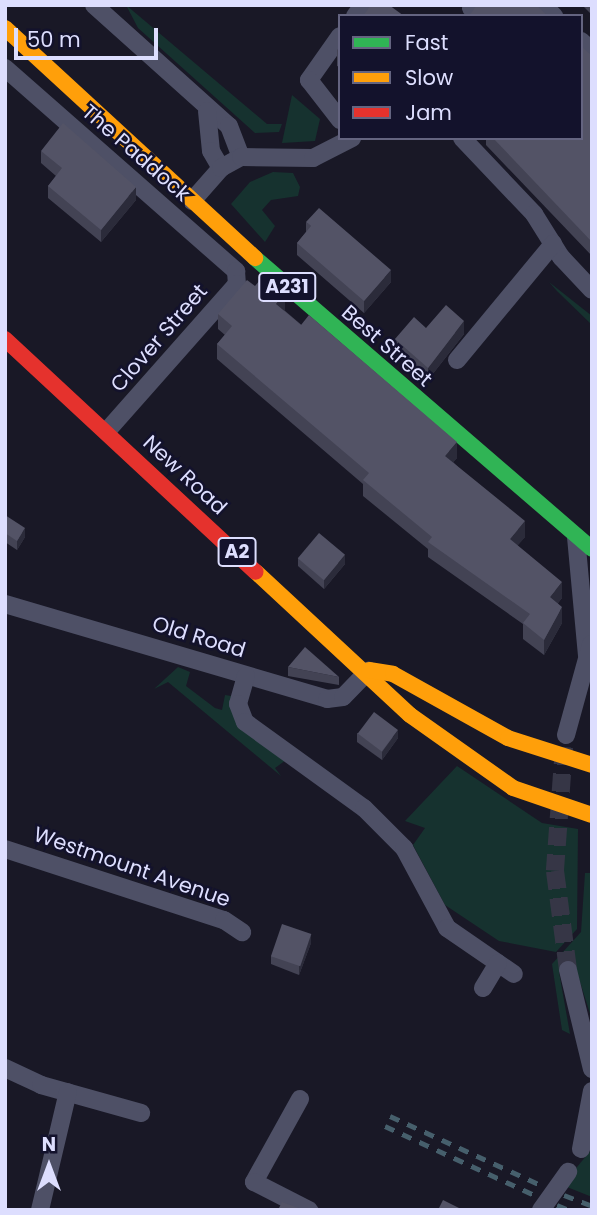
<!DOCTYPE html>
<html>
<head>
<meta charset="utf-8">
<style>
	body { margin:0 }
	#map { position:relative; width:597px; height:1215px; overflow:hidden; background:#191826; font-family:Poppins,sans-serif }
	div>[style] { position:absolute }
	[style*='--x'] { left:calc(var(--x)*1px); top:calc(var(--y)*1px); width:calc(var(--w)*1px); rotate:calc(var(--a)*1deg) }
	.green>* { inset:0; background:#16322f }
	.street-tunnel>* { height:18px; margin-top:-9px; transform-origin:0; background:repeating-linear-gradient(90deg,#363646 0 18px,transparent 0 27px) }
	.street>* { height:18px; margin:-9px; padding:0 9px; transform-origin:9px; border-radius:9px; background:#4e5066 }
	.fast>* { height:16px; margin:-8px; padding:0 8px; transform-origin:8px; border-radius:8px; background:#30b455 }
	.slow>* { height:16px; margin:-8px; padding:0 8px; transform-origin:8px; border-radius:8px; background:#ff9f0a }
	.jam>* { height:16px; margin:-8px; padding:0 8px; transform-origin:8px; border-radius:8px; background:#e5322d }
	.rail>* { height:5px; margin-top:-2.5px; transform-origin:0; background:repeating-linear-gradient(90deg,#465f6c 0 10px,transparent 0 19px) }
	.street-bridge>* { height:18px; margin:-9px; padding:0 9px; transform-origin:9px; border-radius:9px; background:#4e5066 }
	.wall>* { inset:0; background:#434354 }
	.shaded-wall>* { inset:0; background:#2b2b3a }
	.building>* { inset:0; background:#535366; transform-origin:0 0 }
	span { translate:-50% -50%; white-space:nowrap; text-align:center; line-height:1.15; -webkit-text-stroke:5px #13122c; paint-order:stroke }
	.shield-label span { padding:2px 5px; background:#13122c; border:2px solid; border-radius:5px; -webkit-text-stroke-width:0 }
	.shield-label { font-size:19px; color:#dddefe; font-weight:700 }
	.street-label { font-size:21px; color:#dddefe }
	.frame { position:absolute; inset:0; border:7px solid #dddefe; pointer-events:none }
	.legend { position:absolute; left:338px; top:14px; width:245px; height:126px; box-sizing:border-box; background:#13122c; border:2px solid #646480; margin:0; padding:9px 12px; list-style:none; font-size:21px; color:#dddefe }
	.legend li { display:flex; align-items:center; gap:14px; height:35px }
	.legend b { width:35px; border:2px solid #646480 }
	.north { position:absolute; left:14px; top:1131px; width:70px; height:70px; -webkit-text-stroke:5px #13122c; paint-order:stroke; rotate:0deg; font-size:19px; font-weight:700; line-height:28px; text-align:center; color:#dddefe }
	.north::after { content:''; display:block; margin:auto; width:24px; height:32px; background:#dddefe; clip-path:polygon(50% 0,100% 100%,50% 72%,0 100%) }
	.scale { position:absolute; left:14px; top:28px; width:144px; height:32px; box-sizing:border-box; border:4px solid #dddefe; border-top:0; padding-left:9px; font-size:21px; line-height:24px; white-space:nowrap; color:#dddefe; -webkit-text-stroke:5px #13122c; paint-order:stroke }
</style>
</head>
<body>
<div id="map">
	<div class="green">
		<div style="clip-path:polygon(126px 5px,267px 124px,282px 124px,279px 132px,255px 133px,138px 28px)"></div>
		<div style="clip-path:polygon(292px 95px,320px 119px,315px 141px,282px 143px)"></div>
		<div style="clip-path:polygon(273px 172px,293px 173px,300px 187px,298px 196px,271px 200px,262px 210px,275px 226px,265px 242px,231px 204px,250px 182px)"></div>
		<div style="clip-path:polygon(549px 282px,592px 316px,592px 325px,557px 291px)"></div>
		<div style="clip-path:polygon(178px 667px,190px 672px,186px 686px,215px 708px,222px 710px,225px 695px,231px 696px,237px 723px,286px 760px,275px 768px,281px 776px,168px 682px,154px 689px)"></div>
		<div style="clip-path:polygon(457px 766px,542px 823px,578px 829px,577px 929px,556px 952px,499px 941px,445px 905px,413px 845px,425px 828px,405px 821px)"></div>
		<div style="clip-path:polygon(585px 873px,592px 873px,592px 1020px,576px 969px,559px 972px,570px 1034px,562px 1030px,552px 964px,581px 932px)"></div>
		<div style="clip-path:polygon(592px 1149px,592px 1197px,562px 1185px)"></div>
	</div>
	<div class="street-tunnel">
		<div style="--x:564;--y:747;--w:124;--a:94.2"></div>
		<div style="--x:555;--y:871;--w:100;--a:82.5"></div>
	</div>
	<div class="street">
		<div style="--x:94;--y:5;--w:181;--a:41.9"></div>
		<div style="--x:229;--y:126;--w:33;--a:69"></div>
		<div style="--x:543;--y:5;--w:16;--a:45"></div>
		<div style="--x:471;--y:8;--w:4;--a:-56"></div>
		<div style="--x:355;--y:16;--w:14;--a:-54"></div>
		<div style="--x:340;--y:36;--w:54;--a:125.2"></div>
		<div style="--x:309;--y:80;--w:51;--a:52.2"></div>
		<div style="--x:581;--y:41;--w:15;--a:42"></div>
		<div style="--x:5;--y:68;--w:308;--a:41.3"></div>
		<div style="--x:236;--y:271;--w:13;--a:86"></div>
		<div style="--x:237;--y:284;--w:196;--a:131.5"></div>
		<div style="--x:207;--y:111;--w:40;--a:84.3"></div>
		<div style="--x:211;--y:151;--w:20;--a:60"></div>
		<div style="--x:462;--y:138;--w:105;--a:46.5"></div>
		<div style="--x:534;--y:214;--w:51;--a:57.9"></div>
		<div style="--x:561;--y:257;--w:45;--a:46.8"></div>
		<div style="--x:192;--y:201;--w:44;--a:-48.7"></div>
		<div style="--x:221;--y:168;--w:23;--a:-29"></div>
		<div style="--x:241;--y:157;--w:72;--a:0.8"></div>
		<div style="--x:313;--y:158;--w:44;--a:-27.1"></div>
		<div style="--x:457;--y:360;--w:151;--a:-50.4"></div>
		<div style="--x:576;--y:537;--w:119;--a:84.7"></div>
		<div style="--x:5;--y:604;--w:336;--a:16.4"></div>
		<div style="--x:327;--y:699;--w:16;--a:-7"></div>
		<div style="--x:343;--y:697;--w:37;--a:-46"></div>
		<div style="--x:246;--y:676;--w:29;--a:106"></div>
		<div style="--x:238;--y:704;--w:19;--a:69"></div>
		<div style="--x:245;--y:722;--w:147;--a:35.9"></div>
		<div style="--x:364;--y:808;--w:57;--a:45"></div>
		<div style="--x:404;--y:848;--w:91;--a:61.7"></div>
		<div style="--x:447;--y:928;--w:81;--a:34.5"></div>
		<div style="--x:566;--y:735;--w:94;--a:-74.6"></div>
		<div style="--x:5;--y:849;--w:230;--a:18"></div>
		<div style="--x:224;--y:920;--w:22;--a:34"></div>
		<div style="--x:568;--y:970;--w:102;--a:76.4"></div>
		<div style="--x:483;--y:988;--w:29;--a:-59"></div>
		<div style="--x:5;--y:1068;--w:40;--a:25"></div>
		<div style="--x:41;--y:1085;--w:104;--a:15.6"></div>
		<div style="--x:300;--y:1099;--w:95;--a:119"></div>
		<div style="--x:254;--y:1182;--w:62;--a:27"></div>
		<div style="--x:581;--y:1149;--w:59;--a:-79.3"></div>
		<div style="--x:40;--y:1210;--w:121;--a:-76.7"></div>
	</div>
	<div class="fast">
		<div style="--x:255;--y:258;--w:445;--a:40.8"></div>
	</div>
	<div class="slow">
		<div style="--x:5;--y:28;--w:340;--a:42.6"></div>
		<div style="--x:256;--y:572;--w:210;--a:42.9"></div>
		<div style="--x:410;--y:715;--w:126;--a:35.3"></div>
		<div style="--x:513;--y:788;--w:83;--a:18.9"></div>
		<div style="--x:369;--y:670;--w:24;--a:9"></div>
		<div style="--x:393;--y:674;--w:132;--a:29.1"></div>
		<div style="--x:508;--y:738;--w:88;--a:17.8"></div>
	</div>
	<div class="jam">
		<div style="--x:5;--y:339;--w:342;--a:42.9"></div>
	</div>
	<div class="rail">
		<div style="--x:390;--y:1116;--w:170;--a:24.6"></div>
		<div style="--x:385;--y:1126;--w:170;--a:24.8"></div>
		<div style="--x:564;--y:1195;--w:30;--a:21"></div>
		<div style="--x:557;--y:1205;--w:13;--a:23"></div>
	</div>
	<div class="street-bridge">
		<div style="--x:541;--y:1210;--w:47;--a:-54.6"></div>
	</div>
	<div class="wall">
		<div style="clip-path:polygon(582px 5px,592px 5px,592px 15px)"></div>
		<div style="clip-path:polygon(340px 47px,340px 67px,337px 66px,337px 50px)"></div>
		<div style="clip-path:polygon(592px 56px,592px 256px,486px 145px,486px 138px,581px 138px)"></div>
		<div style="clip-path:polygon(41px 151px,136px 200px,101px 242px,48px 198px,48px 186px,56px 176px,41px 163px)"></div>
		<div style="clip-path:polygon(306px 222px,391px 282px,364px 313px,297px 255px,297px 243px,306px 232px)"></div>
		<div style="clip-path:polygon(285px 309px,284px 310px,457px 458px,453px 462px,525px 537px,517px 545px,562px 598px,558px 603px,562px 623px,544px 655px,523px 639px,523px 624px,428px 557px,428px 549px,363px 496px,363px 484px,217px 359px,217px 344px,225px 335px,218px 329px,218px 314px)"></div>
		<div style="clip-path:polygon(426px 328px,464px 334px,428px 380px,395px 351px,395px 339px)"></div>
		<div style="clip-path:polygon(5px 515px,25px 537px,17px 550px,5px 542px)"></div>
		<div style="clip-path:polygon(298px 558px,345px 564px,324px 589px,298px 566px)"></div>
		<div style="clip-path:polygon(288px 667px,339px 677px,339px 685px,288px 676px)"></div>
		<div style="clip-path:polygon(357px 733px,398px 738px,382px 760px,357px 742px)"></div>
		<div style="clip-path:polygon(311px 943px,299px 975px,271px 964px,271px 956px)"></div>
	</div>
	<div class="shaded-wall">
		<div style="clip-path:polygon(136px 187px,136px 200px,101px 242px,101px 230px)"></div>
		<div style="clip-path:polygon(391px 270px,391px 282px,364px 313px,364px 301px)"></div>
		<div style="clip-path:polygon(285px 293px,285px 309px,276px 319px,276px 304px)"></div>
		<div style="clip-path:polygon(464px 321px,464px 334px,428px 380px,428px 368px)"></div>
		<div style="clip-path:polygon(457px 442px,457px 458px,445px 472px,445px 456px)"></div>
		<div style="clip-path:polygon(525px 521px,525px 537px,510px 555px,510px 539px)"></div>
		<div style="clip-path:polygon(25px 528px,25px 537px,17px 550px,17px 541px)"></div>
		<div style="clip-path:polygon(345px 555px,345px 564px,324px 589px,324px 580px)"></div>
		<div style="clip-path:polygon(562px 582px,562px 598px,550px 613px,550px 597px)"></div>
		<div style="clip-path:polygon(562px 607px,562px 623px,544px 655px,544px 640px)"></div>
		<div style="clip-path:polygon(398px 730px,398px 738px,382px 760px,382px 752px)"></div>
		<div style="clip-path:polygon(311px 934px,311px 943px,299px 975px,299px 966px)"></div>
	</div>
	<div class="building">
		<div style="clip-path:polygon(371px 5px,389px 5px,404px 16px,363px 16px)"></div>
		<div style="clip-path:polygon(477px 5px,536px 5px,548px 16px,469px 16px)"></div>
		<div style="clip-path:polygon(581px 46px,592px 56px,592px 242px,493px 138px,581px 138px)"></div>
		<div style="clip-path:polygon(63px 123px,136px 187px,101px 230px,48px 186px,62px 168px,41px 151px)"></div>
		<div style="clip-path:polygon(319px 208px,391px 270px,364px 301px,297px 243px,311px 226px,306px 222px)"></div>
		<div style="clip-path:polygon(264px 275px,285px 293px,276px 304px,301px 325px,309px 315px,457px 442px,445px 456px,525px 521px,510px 539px,562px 582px,550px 597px,562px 607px,544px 640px,523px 623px,530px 614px,428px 542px,432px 537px,363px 480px,369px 473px,217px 344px,232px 326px,218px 314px,247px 280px,255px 286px)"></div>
		<div style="clip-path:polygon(446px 305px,464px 321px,428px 368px,395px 339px,414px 317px,426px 328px)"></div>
		<div style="clip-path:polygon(5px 515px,25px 528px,17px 541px,5px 533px)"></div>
		<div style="left:319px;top:533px;width:34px;height:33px;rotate:40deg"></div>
		<div style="clip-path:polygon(305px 647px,339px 677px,288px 667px)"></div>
		<div style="left:374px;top:712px;width:30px;height:27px;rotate:37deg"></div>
		<div style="left:282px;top:924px;width:31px;height:34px;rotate:19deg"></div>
		<div style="clip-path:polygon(443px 1200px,463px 1210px,438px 1210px)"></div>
		<div style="clip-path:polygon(282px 1202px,304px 1210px,278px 1210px)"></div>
	</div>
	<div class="shield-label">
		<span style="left:287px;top:287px">A231</span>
		<span style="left:237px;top:552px">A2</span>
	</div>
	<div class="street-label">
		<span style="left:136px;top:153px;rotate:41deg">The Paddock</span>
		<span style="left:159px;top:338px;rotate:-49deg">Clover Street</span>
		<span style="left:387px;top:346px;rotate:41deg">Best Street</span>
		<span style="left:185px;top:475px;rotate:43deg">New Road</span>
		<span style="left:199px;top:637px;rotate:17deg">Old Road</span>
		<span style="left:132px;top:867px;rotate:19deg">Westmount Avenue</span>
	</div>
	<div class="frame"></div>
	<ul class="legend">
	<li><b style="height:9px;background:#30b455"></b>Fast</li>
	<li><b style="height:9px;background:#ff9f0a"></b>Slow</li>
	<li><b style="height:9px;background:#e5322d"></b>Jam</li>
	</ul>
	<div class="north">N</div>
	<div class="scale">50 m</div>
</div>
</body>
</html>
